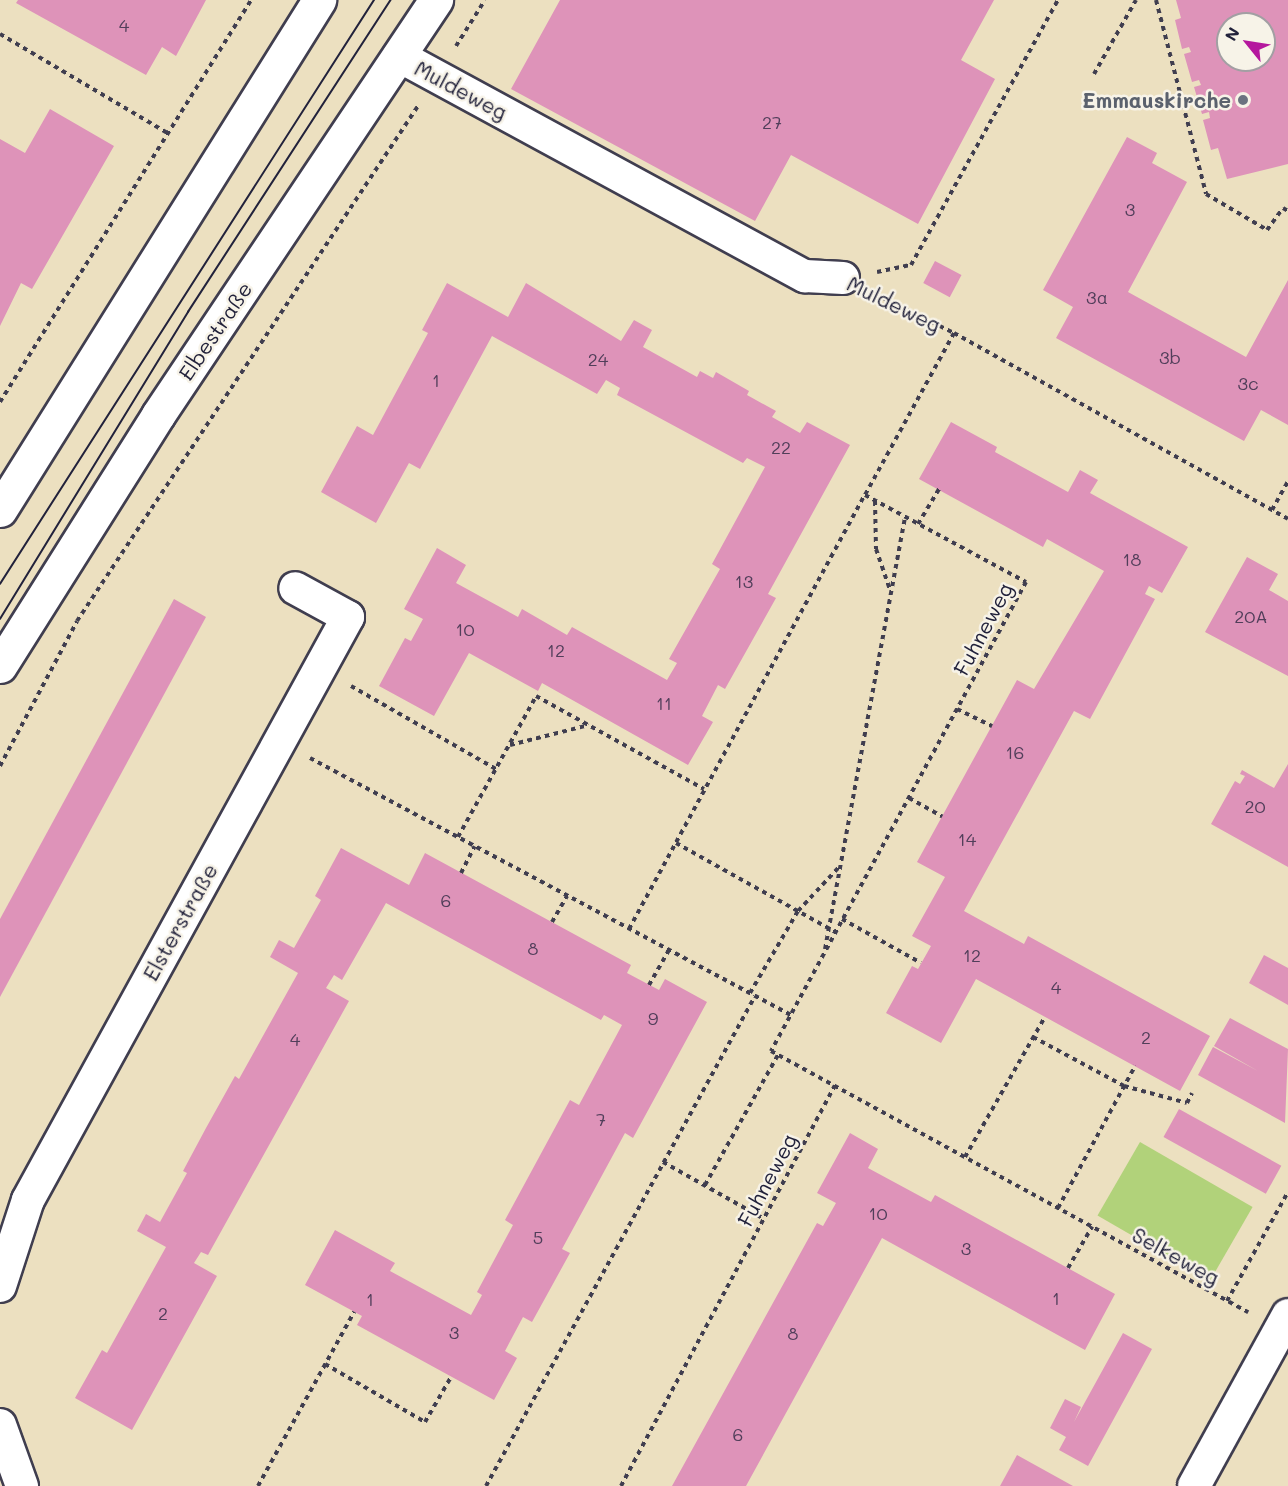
<!DOCTYPE html>
<html>
<head>
<meta charset="utf-8">
<style>
	body { margin:0 }
	#map { position:relative; width:1288px; height:1486px; overflow:hidden; background:#ece0c0; font-family:Mali,sans-serif }
	div>[style] { position:absolute }
	[style*='--x'] { left:calc(var(--x)*1px); top:calc(var(--y)*1px); width:calc(var(--w)*1px); rotate:calc(var(--a)*1deg) }
	.green>* { inset:0; background:#b1d27a; transform-origin:0 0 }
	.building>* { inset:0; background:#de93b9; transform-origin:0 0 }
	.path>* { height:4px; margin-top:-2px; transform-origin:0; background:repeating-linear-gradient(90deg,#403e4f 0 4.5px,transparent 0 9px) }
	.roads { filter:drop-shadow(2px 0 #403e4f) drop-shadow(-2px 0 #403e4f) drop-shadow(0 2px #403e4f) drop-shadow(0 -2px #403e4f) }
	.street>* { height:32px; margin:-16px; padding:0 16px; transform-origin:16px; border-radius:16px; background:#fff }
	.secondary>* { height:33px; margin:-16.5px; padding:0 16.5px; transform-origin:16.5px; border-radius:16.5px; background:#fff }
	.tram>* { height:1.5px; margin:-0.75px; padding:0 0.75px; transform-origin:0.75px; border-radius:0.75px; background:#22223b }
	.dots>* { width:16px; height:16px; translate:-50% -50%; box-sizing:border-box; border:3px solid #f7f3e8; border-radius:50% }
	span { translate:-50% -50%; white-space:nowrap; text-align:center; line-height:1.15; -webkit-text-stroke:5px #f7f3e8; paint-order:stroke }
	.number-label { font-size:18px; color:#513e5a }
	.number-label span { -webkit-text-stroke-width:0 }
	.street-label { font-size:21px; color:#22223b }
	.worship-label { font-size:21px; color:#5b616d; font-weight:700 }
	.right { translate:-100% -50%; text-align:right }
	.north { position:absolute; left:1216px; top:12px; width:60px; height:60px; box-sizing:border-box; background:#f7f3e8; border:2px solid #a29fa3; border-radius:50%; rotate:300deg; font-size:16px; font-weight:700; line-height:24px; text-align:center; color:#22223b }
	.north::after { content:''; display:block; margin:auto; width:21px; height:27px; background:#b5179e; clip-path:polygon(50% 0,100% 100%,50% 72%,0 100%) }
</style>
</head>
<body>
<div id="map">
	<div class="green">
		<div style="left:1140px;top:1142px;width:130px;height:85px;rotate:30deg"></div>
	</div>
	<div class="building">
		<div style="clip-path:polygon(18px 0,206px 0,176px 56px,162px 47px,146px 75px,16px 3px)"></div>
		<div style="clip-path:polygon(560px 0,994px 0,961px 60px,995px 79px,918px 224px,791px 155px,755px 221px,511px 89px)"></div>
		<div style="clip-path:polygon(evenodd,1176px 0,1288px 0,1288px 164px,1227px 179px,1218px 148px,1211px 150px,1203px 120px,1210px 118px,1209px 112px,1202px 114px,1194px 87px,1201px 85px,1199px 80px,1192px 82px,1184px 54px,1191px 52px,1189px 47px,1182px 49px,1175px 20px,1181px 18px,1176px 0,1228px 24px,1264px 24px,1264px 60px,1228px 60px,1228px 24px)"></div>
		<div style="clip-path:polygon(50px 109px,114px 146px,32px 289px,21px 283px,0 326px,0 139px,25px 153px)"></div>
		<div style="clip-path:polygon(1127px 137px,1157px 153px,1152px 163px,1187px 182px,1128px 292px,1246px 357px,1288px 280px,1288px 425px,1261px 410px,1244px 441px,1056px 338px,1073px 307px,1043px 290px)"></div>
		<div style="left:935px;top:261px;width:30px;height:25px;rotate:28deg"></div>
		<div style="clip-path:polygon(447px 283px,508px 317px,526px 283px,621px 341px,634px 320px,652px 330px,643px 347px,697px 377px,700px 371px,713px 378px,716px 372px,749px 391px,747px 395px,776px 411px,772px 417px,800px 433px,807px 422px,850px 445px,768px 594px,776px 598px,725px 689px,718px 685px,702px 716px,713px 722px,688px 765px,542px 683px,538px 691px,469px 653px,434px 716px,379px 686px,405px 638px,411px 641px,423px 619px,404px 609px,437px 548px,466px 565px,456px 583px,518px 617px,522px 609px,567px 635px,572px 627px,667px 680px,677px 663px,669px 659px,720px 569px,712px 564px,765px 467px,747px 458px,743px 463px,617px 395px,620px 388px,606px 380px,597px 394px,492px 336px,420px 469px,409px 463px,376px 523px,321px 492px,357px 426px,373px 435px,428px 333px,422px 330px)"></div>
		<div style="clip-path:polygon(951px 422px,997px 447px,995px 452px,1068px 492px,1080px 470px,1098px 480px,1090px 493px,1188px 547px,1162px 593px,1149px 586px,1145px 594px,1155px 599px,1090px 719px,1074px 711px,964px 911px,1024px 944px,1028px 936px,1210px 1036px,1180px 1091px,976px 979px,941px 1043px,886px 1013px,912px 966px,918px 969px,931px 946px,912px 936px,945px 877px,917px 862px,1017px 680px,1034px 689px,1104px 571px,1047px 539px,1043px 547px,919px 479px)"></div>
		<div style="clip-path:polygon(1247px 557px,1278px 574px,1269px 590px,1288px 601px,1288px 676px,1205px 632px)"></div>
		<div style="clip-path:polygon(174px 599px,206px 617px,0 997px,0 919px)"></div>
		<div style="clip-path:polygon(1288px 764px,1288px 867px,1211px 824px,1235px 781px,1240px 784px,1245px 776px,1240px 774px,1242px 770px,1274px 788px)"></div>
		<div style="clip-path:polygon(341px 848px,409px 885px,425px 853px,631px 965px,627px 973px,659px 990px,665px 979px,707px 1002px,633px 1138px,625px 1133px,593px 1192px,562px 1249px,570px 1253px,532px 1322px,523px 1317px,505px 1351px,517px 1358px,494px 1400px,357px 1325px,362px 1316px,305px 1285px,335px 1230px,395px 1263px,390px 1271px,471px 1315px,482px 1295px,477px 1292px,513px 1225px,505px 1220px,570px 1100px,579px 1105px,622px 1025px,604px 1015px,601px 1020px,386px 903px,342px 980px,334px 975px,326px 988px,349px 1001px,208px 1255px,201px 1252px,194px 1263px,217px 1276px,132px 1430px,75px 1398px,102px 1350px,107px 1353px,166px 1247px,137px 1231px,146px 1214px,160px 1222px,187px 1173px,183px 1171px,206px 1128px,235px 1076px,239px 1079px,298px 973px,270px 957px,279px 940px,294px 948px,321px 900px,315px 896px)"></div>
		<div style="clip-path:polygon(1264px 955px,1288px 968px,1288px 1005px,1249px 983px)"></div>
		<div style="clip-path:polygon(1230px 1018px,1288px 1049px,1285px 1123px,1198px 1075px,1213px 1047px,1258px 1071px,1214px 1046px)"></div>
		<div style="left:1179px;top:1109px;width:117px;height:32px;rotate:29deg"></div>
		<div style="clip-path:polygon(850px 1133px,878px 1149px,868px 1168px,931px 1202px,935px 1195px,1115px 1294px,1085px 1350px,882px 1238px,746px 1486px,672px 1486px,817px 1223px,823px 1226px,836px 1203px,817px 1193px)"></div>
		<div style="clip-path:polygon(1123px 1333px,1152px 1349px,1088px 1466px,1059px 1450px,1066px 1437px,1050px 1428px,1065px 1399px,1081px 1407px,1074px 1422px)"></div>
		<div style="clip-path:polygon(1017px 1455px,1073px 1486px,1000px 1486px)"></div>
	</div>
	<div class="path">
		<div style="--x:1156;--y:0;--w:200;--a:75.5"></div>
		<div style="--x:1206;--y:194;--w:71;--a:30.5"></div>
		<div style="--x:1267;--y:230;--w:27;--a:-54"></div>
		<div style="--x:1283;--y:208;--w:6;--a:31"></div>
		<div style="--x:0;--y:34;--w:196;--a:30.6"></div>
		<div style="--x:456;--y:46;--w:54;--a:-57.8"></div>
		<div style="--x:1094;--y:74;--w:85;--a:-60.4"></div>
		<div style="--x:877;--y:272;--w:35;--a:-12"></div>
		<div style="--x:911;--y:265;--w:303;--a:-61"></div>
		<div style="--x:875;--y:294;--w:88;--a:26.3"></div>
		<div style="--x:954;--y:333;--w:382;--a:29.1"></div>
		<div style="--x:954;--y:333;--w:185;--a:118.8"></div>
		<div style="--x:865;--y:495;--w:183;--a:28.4"></div>
		<div style="--x:1026;--y:582;--w:534;--a:118.53"></div>
		<div style="--x:771;--y:1051;--w:544;--a:28.69"></div>
		<div style="--x:0;--y:402;--w:474;--a:-58"></div>
		<div style="--x:875;--y:501;--w:48;--a:88.8"></div>
		<div style="--x:876;--y:549;--w:43;--a:71.1"></div>
		<div style="--x:1272;--y:510;--w:33;--a:-61"></div>
		<div style="--x:918;--y:524;--w:41;--a:-59"></div>
		<div style="--x:351;--y:686;--w:167;--a:29.8"></div>
		<div style="--x:957;--y:709;--w:39;--a:26"></div>
		<div style="--x:510;--y:745;--w:81;--a:-14.2"></div>
		<div style="--x:310;--y:758;--w:545;--a:28.12"></div>
		<div style="--x:0;--y:766;--w:164;--a:-62"></div>
		<div style="--x:77;--y:621;--w:618;--a:-56.49"></div>
		<div style="--x:909;--y:798;--w:38;--a:29"></div>
		<div style="--x:458;--y:837;--w:161;--a:-61"></div>
		<div style="--x:536;--y:696;--w:192;--a:29"></div>
		<div style="--x:676;--y:843;--w:182;--a:29.2"></div>
		<div style="--x:461;--y:873;--w:30;--a:-63"></div>
		<div style="--x:842;--y:919;--w:90;--a:29.1"></div>
		<div style="--x:552;--y:922;--w:30;--a:-60"></div>
		<div style="--x:629;--y:929;--w:494;--a:-61.5"></div>
		<div style="--x:825;--y:949;--w:439;--a:-79.5"></div>
		<div style="--x:649;--y:985;--w:40;--a:-60.3"></div>
		<div style="--x:750;--y:993;--w:95;--a:-59.7"></div>
		<div style="--x:798;--y:911;--w:60;--a:-47"></div>
		<div style="--x:1033;--y:1037;--w:103;--a:28.3"></div>
		<div style="--x:1124;--y:1086;--w:65;--a:15.1"></div>
		<div style="--x:1187;--y:1103;--w:11;--a:-63"></div>
		<div style="--x:965;--y:1157;--w:161;--a:-60.3"></div>
		<div style="--x:663;--y:1162;--w:116;--a:29.4"></div>
		<div style="--x:705;--y:1185;--w:149;--a:-60.7"></div>
		<div style="--x:1058;--y:1208;--w:162;--a:-61.5"></div>
		<div style="--x:1068;--y:1268;--w:48;--a:-59.7"></div>
		<div style="--x:1227;--y:1301;--w:125;--a:-60.8"></div>
		<div style="--x:325;--y:1364;--w:116;--a:30.1"></div>
		<div style="--x:425;--y:1422;--w:52;--a:-60"></div>
		<div style="--x:258;--y:1486;--w:199;--a:-61.1"></div>
		<div style="--x:486;--y:1486;--w:559;--a:-61.23"></div>
		<div style="--x:621;--y:1486;--w:454;--a:-61.9"></div>
	</div>
	<div class="roads">
		<div class="street">
			<div style="--x:399;--y:56;--w:462;--a:28.5"></div>
			<div style="--x:805;--y:276;--w:38;--a:3"></div>
			<div style="--x:0;--y:1286;--w:90;--a:-72"></div>
			<div style="--x:28;--y:1200;--w:665;--a:-61.24"></div>
			<div style="--x:348;--y:617;--w:60;--a:-151.3"></div>
			<div style="--x:0;--y:1425;--w:65;--a:70.2"></div>
			<div style="--x:1194;--y:1486;--w:195;--a:-61.2"></div>
		</div>
		<div class="secondary">
			<div style="--x:0;--y:510;--w:602;--a:-57.97"></div>
			<div style="--x:0;--y:666;--w:297;--a:-57.8"></div>
			<div style="--x:158;--y:415;--w:500;--a:-56.2"></div>
		</div>
	</div>
	<div class="tram">
		<div style="--x:0;--y:584;--w:693;--a:-57.36"></div>
		<div style="--x:0;--y:619;--w:360;--a:-58.5"></div>
		<div style="--x:188;--y:312;--w:372;--a:-57"></div>
	</div>
	<div class="dots">
		<div style="left:1243px;top:100px;background:#6b7280"></div>
	</div>
	<div class="number-label">
		<span style="left:124px;top:25px">4</span>
		<span style="left:772px;top:122px">27</span>
		<span style="left:1130px;top:209px">3</span>
		<span style="left:1097px;top:297px">3a</span>
		<span style="left:1170px;top:357px">3b</span>
		<span style="left:598px;top:359px">24</span>
		<span style="left:436px;top:380px">1</span>
		<span style="left:1248px;top:383px">3c</span>
		<span style="left:781px;top:447px">22</span>
		<span style="left:1132px;top:559px">18</span>
		<span style="left:744px;top:581px">13</span>
		<span style="left:1251px;top:616px">20A</span>
		<span style="left:465px;top:629px">10</span>
		<span style="left:556px;top:650px">12</span>
		<span style="left:664px;top:703px">11</span>
		<span style="left:1015px;top:752px">16</span>
		<span style="left:1255px;top:806px">20</span>
		<span style="left:967px;top:839px">14</span>
		<span style="left:446px;top:900px">6</span>
		<span style="left:533px;top:948px">8</span>
		<span style="left:972px;top:955px">12</span>
		<span style="left:1056px;top:987px">4</span>
		<span style="left:653px;top:1018px">9</span>
		<span style="left:1146px;top:1037px">2</span>
		<span style="left:295px;top:1039px">4</span>
		<span style="left:601px;top:1119px">7</span>
		<span style="left:878px;top:1213px">10</span>
		<span style="left:538px;top:1237px">5</span>
		<span style="left:966px;top:1248px">3</span>
		<span style="left:1056px;top:1298px">1</span>
		<span style="left:370px;top:1299px">1</span>
		<span style="left:163px;top:1313px">2</span>
		<span style="left:454px;top:1332px">3</span>
		<span style="left:793px;top:1333px">8</span>
		<span style="left:738px;top:1434px">6</span>
	</div>
	<div class="street-label">
		<span style="left:461px;top:90px;rotate:28deg">Muldeweg</span>
		<span style="left:894px;top:304px;rotate:26deg">Muldeweg</span>
		<span style="left:215px;top:331px;rotate:-56deg">Elbestraße</span>
		<span style="left:983px;top:629px;rotate:-62deg">Fuhneweg</span>
		<span style="left:180px;top:922px;rotate:-61deg">Elsterstraße</span>
		<span style="left:767px;top:1180px;rotate:-62deg">Fuhneweg</span>
		<span style="left:1176px;top:1256px;rotate:29deg">Selkeweg</span>
	</div>
	<div class="worship-label">
		<span class="right" style="left:1231px;top:100px">Emmauskirche</span>
	</div>
	<div class="north">N</div>
</div>
</body>
</html>
